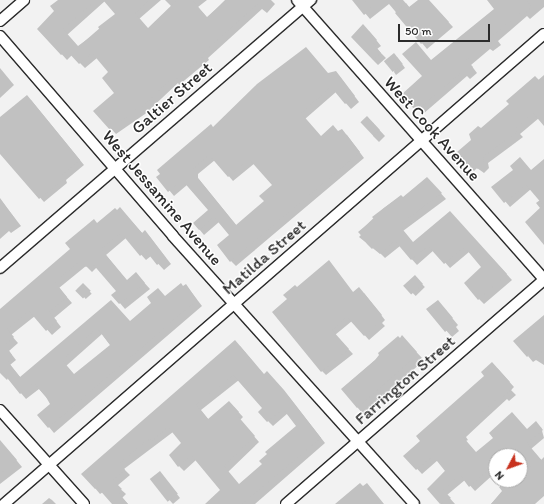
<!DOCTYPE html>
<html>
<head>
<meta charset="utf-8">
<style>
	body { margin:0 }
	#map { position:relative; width:544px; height:504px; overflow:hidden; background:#f2f2f2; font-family:Itim,sans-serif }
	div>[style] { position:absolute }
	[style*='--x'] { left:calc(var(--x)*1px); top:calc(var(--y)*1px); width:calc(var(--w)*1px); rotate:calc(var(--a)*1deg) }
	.shadow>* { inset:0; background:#0003; transform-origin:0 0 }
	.building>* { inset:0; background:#c1c1c1; transform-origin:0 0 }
	.roads { filter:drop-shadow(1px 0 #2b2b2b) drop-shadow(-1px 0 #2b2b2b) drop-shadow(0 1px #2b2b2b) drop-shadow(0 -1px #2b2b2b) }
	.minor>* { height:10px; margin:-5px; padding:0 5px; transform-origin:5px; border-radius:5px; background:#fff }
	span { translate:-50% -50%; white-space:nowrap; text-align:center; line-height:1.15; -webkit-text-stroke:3px #fff; paint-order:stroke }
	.street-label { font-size:17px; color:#2b2b2b }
	.north { position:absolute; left:488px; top:448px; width:40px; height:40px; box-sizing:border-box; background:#fff; border:1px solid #aaa; border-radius:50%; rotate:229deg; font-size:11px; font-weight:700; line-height:16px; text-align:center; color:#2b2b2b }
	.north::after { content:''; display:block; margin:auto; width:14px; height:18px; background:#c8321e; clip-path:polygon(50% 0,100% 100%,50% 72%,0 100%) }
	.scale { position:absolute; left:398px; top:24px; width:92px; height:18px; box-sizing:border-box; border:2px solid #2b2b2b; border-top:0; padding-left:5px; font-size:12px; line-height:14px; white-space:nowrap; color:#2b2b2b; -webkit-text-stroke:3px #fff; paint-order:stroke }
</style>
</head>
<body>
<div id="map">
	<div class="shadow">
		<div style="clip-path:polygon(evenodd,59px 0,161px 0,139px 19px,148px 30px,173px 8px,165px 0,207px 0,198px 7px,207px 18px,225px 0,271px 0,275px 4px,267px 13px,262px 9px,208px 58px,209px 60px,179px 85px,178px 83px,145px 114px,116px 134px,95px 111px,115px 93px,110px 72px,97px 58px,85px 68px,72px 55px,67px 60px,39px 29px,55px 11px,59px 0,105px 1px,116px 14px,78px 47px,67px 35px,105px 1px)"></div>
		<div style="clip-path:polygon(354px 0,403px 0,410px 8px,420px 0,428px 0,453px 27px,427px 49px,389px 4px,370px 19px)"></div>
		<div style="clip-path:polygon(488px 0,544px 0,544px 7px,530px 19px,527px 16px,498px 41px,501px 45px,493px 51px,490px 49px,471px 65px,477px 73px,470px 79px,467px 76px,423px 114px,402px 95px,423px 76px,431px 61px,495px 9px)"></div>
		<div style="clip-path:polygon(369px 31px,381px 46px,377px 49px,386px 58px,378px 65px,373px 60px)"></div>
		<div style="clip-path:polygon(397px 57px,405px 68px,396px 75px,394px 72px)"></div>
		<div style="clip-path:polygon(0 68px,14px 85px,0 98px)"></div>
		<div style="clip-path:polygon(evenodd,328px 74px,340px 77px,359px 102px,351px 109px,336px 92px,305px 119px,321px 137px,339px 132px,347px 135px,364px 158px,236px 266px,231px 261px,230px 235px,219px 222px,204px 235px,194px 223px,210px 211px,187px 185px,174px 196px,158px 177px,213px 128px,328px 74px,215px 160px,233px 181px,255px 163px,274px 185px,265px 201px,237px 226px,198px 178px,198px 174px,215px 160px)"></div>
		<div style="clip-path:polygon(544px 75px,544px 124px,539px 118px,520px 134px,523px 137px,488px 163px,489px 168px,484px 173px,477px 168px,474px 171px,469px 165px,473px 140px,481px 130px)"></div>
		<div style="clip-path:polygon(31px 100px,84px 165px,66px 180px,67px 183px,44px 202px,0 152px,0 118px)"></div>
		<div style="clip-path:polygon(373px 123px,385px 136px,379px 142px,373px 136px)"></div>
		<div style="clip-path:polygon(544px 160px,544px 241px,540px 208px,536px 203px,540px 200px,531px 189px,510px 207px,493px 187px,531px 171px)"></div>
		<div style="clip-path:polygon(427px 178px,446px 199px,403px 231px,413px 243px,455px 218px,512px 280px,484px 304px,479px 299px,483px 267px,469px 252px,450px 268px,434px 250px,417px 265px,400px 246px,385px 258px,374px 247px,372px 249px,367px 244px,359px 232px,384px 208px,401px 196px,403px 198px)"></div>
		<div style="clip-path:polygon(0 199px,21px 226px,11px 233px,9px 231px,0 239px)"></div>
		<div style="clip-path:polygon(evenodd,125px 214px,143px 234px,145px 232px,150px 237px,171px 264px,164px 270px,151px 256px,146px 260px,126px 238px,106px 255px,127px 281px,141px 279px,150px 289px,125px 309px,113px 295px,118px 291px,97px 267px,92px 272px,86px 266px,59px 288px,72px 303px,54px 318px,61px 327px,52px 335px,35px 316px,11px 335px,18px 343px,9px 351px,16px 360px,10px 365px,21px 378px,111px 301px,130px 322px,186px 285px,202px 306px,54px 433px,39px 415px,52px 404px,39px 389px,26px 399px,8px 378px,7px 380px,0 373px,0 311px,55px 265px,97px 224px,125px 214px,102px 334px,111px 346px,74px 375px,66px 366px,102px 334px)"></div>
		<div style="clip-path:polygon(329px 261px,353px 293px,364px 293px,385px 320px,382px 323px,385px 326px,369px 340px,352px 321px,335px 335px,353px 354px,326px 375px,322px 371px,298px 288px)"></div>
		<div style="left:415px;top:277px;width:14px;height:13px;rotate:45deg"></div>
		<div style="left:83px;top:284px;width:13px;height:8px;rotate:48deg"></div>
		<div style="clip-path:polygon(443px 307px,458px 325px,456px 327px,459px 331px,452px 337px,428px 310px)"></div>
		<div style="clip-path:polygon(544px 321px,544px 365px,536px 360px,533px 362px,528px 356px)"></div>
		<div style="clip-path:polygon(408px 343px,422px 358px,419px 361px,421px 363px,363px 414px,342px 389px,381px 355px)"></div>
		<div style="clip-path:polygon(evenodd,240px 346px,264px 375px,289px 397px,325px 443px,255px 504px,206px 504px,222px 491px,196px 460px,184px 471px,179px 466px,182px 443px,173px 432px,124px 469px,130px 475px,117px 486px,126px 494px,122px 498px,128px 504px,113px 504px,103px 492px,100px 494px,83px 474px,240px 346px,239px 380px,264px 409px,268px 421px,273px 426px,288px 413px,297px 426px,264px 464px,239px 485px,228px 472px,259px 442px,240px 420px,243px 417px,234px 407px,209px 420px,201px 410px,239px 380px)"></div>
		<div style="clip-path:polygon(497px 368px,514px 387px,511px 390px,516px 395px,509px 401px,507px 399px,482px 422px,466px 437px,468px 440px,466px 441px,476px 453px,527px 430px,541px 427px,544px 438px,531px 449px,541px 460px,544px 457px,544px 496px,535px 504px,491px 504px,503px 491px,501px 487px,510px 480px,520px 480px,520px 456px,496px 456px,496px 472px,475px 491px,465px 480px,447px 495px,455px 504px,441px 504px,428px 489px,446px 470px,438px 460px,422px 474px,405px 456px)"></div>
		<div style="clip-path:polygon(0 446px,8px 450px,22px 467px,0 484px)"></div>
		<div style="clip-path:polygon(162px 475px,180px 498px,173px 504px,151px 479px)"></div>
		<div style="clip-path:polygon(49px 498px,52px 500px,56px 504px,42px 504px)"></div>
	</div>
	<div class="building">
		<div style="clip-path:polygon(58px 0,96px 0,63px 29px,78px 46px,100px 30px,98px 27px,115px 14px,103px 0,150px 0,135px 13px,148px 28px,177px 0,192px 0,207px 17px,226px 0,262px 0,203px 53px,205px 55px,174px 81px,172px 78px,139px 110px,138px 108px,110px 130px,93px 111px,114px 93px,102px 78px,108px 72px,92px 53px,79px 64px,67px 51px,61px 55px,37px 29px,54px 11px,50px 6px)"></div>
		<div style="clip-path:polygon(352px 0,364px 0,372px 9px,364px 15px)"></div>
		<div style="clip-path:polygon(418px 0,429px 0,449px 22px,421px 44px,395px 13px,406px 3px,409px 7px)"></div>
		<div style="clip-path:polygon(487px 0,526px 0,532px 7px,524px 14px,522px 12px,493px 35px,496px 39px,487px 47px,485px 45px,466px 60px,473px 67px,465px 75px,462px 72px,417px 110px,412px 107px,401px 95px,422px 76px,402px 54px,416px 42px,431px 60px,494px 9px)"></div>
		<div style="clip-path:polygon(363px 24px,377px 40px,373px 43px,381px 53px,373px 60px,351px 37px)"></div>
		<div style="clip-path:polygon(evenodd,306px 47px,328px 73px,336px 71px,355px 96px,345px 104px,331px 87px,301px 113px,321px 136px,333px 125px,338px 131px,342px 129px,360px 152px,230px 262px,217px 245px,229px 235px,214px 217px,199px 230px,193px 223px,208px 210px,182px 180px,168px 192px,156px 177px,160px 174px,157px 170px,211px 124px,213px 127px,257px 84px,306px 47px,209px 155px,228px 177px,249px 159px,272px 185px,259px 196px,264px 201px,236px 225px,193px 172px,193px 169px,209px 155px)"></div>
		<div style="left:394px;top:53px;width:14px;height:13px;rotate:51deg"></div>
		<div style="clip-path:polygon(535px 76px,544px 85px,544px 126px,533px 113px,516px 128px,518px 131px,483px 157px,484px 163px,477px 169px,473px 163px,468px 166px,457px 152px,471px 140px,469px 134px,478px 126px,481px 128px,509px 104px,506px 101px)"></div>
		<div style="clip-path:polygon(27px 95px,80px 160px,62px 175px,64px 179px,39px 199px,0 154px,0 117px)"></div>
		<div style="left:367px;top:116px;width:19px;height:9px;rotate:47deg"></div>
		<div style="clip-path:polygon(520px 157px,531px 170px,544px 159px,544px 245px,525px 222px,543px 205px,526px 185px,504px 203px,491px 187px,513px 170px,510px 166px)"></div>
		<div style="clip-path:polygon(427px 177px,442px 193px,399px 225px,413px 242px,450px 211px,507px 274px,478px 300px,464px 283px,481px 267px,466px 249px,463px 248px,444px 264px,428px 246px,411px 260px,395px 241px,380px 254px,359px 237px,361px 235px,358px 232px,374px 219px,372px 217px,401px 195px,403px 197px)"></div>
		<div style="clip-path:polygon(0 198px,16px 220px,4px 228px,0 223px)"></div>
		<div style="clip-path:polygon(evenodd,120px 207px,142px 233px,145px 230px,166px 258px,157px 265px,146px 251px,140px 256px,121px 233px,101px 249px,127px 280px,136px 272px,145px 283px,119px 304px,111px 295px,116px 291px,91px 262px,86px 267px,80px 261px,55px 282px,67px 297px,49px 312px,57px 321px,46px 331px,29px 311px,7px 329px,14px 337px,5px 345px,12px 355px,6px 359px,20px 377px,111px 300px,130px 321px,151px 303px,147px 297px,158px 288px,165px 296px,181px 283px,183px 286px,186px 284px,197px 300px,48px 428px,37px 415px,50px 404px,46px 397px,34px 383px,20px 394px,0 369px,0 309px,70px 249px,65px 243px,94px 219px,97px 223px,115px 208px,117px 210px,120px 207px,97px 328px,110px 345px,74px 374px,62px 360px,97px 328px)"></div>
		<div style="clip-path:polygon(329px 260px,353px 292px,359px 287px,382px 315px,379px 318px,381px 321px,364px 336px,347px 317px,332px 330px,349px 349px,321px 372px,272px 312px,287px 299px,283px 295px,295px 285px,297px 287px)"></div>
		<div style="left:415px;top:275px;width:12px;height:16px;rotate:48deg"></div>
		<div style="left:83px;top:283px;width:11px;height:11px;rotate:45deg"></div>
		<div style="clip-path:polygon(438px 300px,453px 318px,450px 320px,454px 325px,445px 332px,426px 309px)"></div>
		<div style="clip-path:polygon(544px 315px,544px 350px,536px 357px,533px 358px,530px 354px,527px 357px,513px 341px)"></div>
		<div style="clip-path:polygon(402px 335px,417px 352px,414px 355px,415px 357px,357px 408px,341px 389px,375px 360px,379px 355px,378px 353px,398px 336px,400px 338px)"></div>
		<div style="clip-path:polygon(evenodd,235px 340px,264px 374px,267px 371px,284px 390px,321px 438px,242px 504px,205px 504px,220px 490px,191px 455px,178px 467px,169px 455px,181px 443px,168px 427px,152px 441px,151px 439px,146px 441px,120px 463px,125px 470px,113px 480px,122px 489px,118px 492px,128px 504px,112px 504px,97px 487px,95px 489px,81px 474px,235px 340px,233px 375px,262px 408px,258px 412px,267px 422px,283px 409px,296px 426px,265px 452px,267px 454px,259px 461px,262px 464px,239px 484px,224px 466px,255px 436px,236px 414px,239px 412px,229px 401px,208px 419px,196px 405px,233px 375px)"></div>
		<div style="clip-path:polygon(492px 362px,510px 382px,507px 384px,512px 389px,503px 397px,501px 395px,477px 417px,462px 432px,464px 434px,462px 436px,476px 452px,493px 438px,489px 433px,512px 412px,527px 429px,536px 421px,543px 430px,527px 443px,544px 463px,544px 488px,520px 504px,491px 504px,502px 491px,499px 487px,507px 481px,510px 486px,532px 468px,521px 456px,496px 456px,496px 463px,469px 487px,460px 475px,443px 490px,451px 498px,440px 504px,427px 489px,445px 471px,433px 456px,416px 470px,403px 456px,420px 441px,416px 436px,484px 376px,481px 372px)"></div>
		<div style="clip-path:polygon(0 440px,17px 460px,0 474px)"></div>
		<div style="left:160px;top:471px;width:29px;height:13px;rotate:52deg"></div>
		<div style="clip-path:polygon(360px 483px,363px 486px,367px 483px,384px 504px,335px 504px)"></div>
	</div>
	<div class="roads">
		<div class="minor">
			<div style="--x:297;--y:0;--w:373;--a:48.5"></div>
			<div style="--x:0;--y:21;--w:32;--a:-41"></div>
			<div style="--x:0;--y:36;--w:264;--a:49.1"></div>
			<div style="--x:173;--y:236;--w:360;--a:48"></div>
			<div style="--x:0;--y:268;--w:411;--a:-40.8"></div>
			<div style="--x:0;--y:410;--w:126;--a:48.2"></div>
			<div style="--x:4;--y:504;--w:716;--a:-41.04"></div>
			<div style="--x:286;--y:504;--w:342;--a:-41"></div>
		</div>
	</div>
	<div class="street-label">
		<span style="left:172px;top:98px;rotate:-41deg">Galtier Street</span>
		<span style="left:432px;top:129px;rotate:48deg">West Cook Avenue</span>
		<span style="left:162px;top:198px;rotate:49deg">West Jessamine Avenue</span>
		<span style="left:264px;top:257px;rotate:-41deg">Matilda Street</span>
		<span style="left:405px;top:380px;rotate:-41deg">Farrington Street</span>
	</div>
	<div class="north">N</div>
	<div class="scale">50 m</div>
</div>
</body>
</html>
